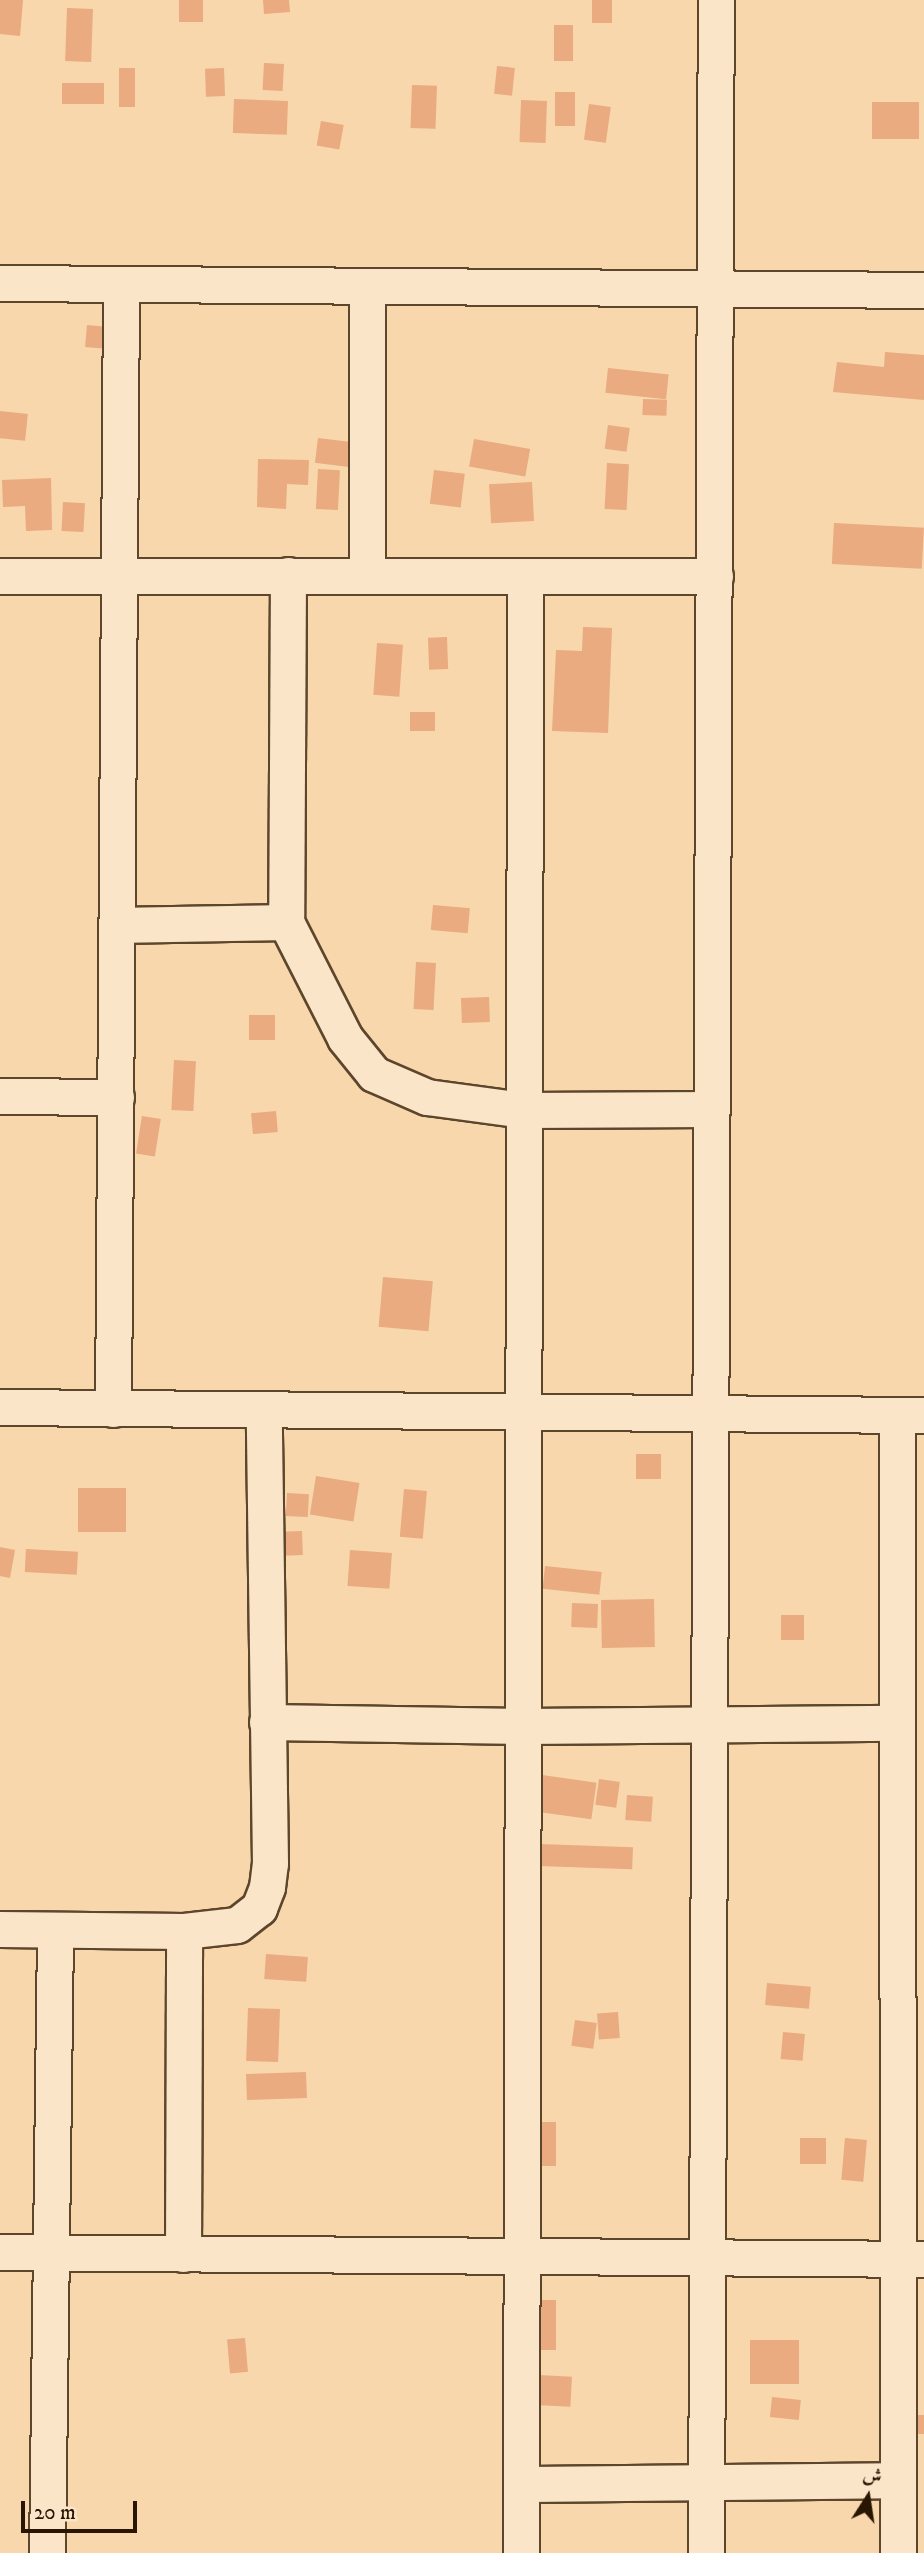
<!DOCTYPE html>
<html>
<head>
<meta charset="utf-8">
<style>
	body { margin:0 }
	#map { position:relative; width:924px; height:2553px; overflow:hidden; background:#f7d7ab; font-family:"IM FELL DW Pica",Amiri,serif }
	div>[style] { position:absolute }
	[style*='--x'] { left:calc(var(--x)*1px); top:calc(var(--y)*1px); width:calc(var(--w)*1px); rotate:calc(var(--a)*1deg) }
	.building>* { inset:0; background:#e9ab7f; transform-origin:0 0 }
	.roads { filter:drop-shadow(2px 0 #5c462c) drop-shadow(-2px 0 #5c462c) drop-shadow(0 2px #5c462c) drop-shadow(0 -2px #5c462c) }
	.minor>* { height:35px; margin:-17.5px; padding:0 17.5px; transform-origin:17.5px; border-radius:17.5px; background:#fae5c8 }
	span { translate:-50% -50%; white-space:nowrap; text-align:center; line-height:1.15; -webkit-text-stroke:5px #fae5c8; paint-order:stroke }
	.north { position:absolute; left:833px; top:2462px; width:70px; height:70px; -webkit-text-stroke:5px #fae5c8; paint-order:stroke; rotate:12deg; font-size:19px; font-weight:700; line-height:28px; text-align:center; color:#291602 }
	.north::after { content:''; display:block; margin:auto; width:24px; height:32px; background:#291602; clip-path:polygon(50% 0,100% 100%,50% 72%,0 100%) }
	.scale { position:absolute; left:21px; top:2501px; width:116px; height:32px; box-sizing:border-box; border:4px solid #291602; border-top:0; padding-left:9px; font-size:21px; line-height:24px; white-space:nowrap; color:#291602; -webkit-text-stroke:5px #fae5c8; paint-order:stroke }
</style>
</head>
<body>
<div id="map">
	<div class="building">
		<div style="clip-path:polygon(0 0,23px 0,20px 36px,0 34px)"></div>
		<div style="left:179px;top:0;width:24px;height:22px"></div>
		<div style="clip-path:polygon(263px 0,289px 0,290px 12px,264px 14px)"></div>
		<div style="left:592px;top:0;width:20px;height:23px"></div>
		<div style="left:67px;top:8px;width:26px;height:53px;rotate:2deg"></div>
		<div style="left:554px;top:25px;width:19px;height:36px"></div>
		<div style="left:264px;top:63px;width:20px;height:27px;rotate:3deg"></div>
		<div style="left:497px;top:66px;width:18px;height:28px;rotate:6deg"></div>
		<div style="left:119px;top:68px;width:16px;height:39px"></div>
		<div style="left:224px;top:68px;width:28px;height:19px;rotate:88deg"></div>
		<div style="left:104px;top:83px;width:21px;height:42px;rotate:90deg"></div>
		<div style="left:412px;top:85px;width:25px;height:43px;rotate:2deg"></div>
		<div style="left:555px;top:92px;width:20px;height:34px"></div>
		<div style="left:234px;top:99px;width:54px;height:34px;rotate:2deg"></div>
		<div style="left:521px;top:100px;width:26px;height:42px;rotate:2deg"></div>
		<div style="left:872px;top:102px;width:47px;height:37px"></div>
		<div style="left:589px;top:104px;width:22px;height:36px;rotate:8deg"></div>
		<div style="left:321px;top:121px;width:23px;height:25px;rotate:10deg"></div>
		<div style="left:87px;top:325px;width:22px;height:22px;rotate:5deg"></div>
		<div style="clip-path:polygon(885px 352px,924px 355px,924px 400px,833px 392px,837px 362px,884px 367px)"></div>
		<div style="left:608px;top:368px;width:61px;height:25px;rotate:6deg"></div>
		<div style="left:643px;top:399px;width:24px;height:16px;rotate:2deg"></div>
		<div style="left:0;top:411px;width:28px;height:27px;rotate:6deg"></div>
		<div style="left:608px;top:425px;width:22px;height:24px;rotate:8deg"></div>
		<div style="left:318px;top:438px;width:54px;height:25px;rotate:7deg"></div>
		<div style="left:474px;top:439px;width:57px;height:28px;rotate:10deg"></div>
		<div style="clip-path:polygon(258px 459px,309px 460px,308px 485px,287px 484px,286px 509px,257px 507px)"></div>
		<div style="left:607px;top:463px;width:22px;height:46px;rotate:3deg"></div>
		<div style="left:318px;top:469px;width:22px;height:40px;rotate:3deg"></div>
		<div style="left:434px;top:470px;width:31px;height:34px;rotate:7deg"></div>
		<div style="clip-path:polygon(51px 478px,52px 530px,26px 531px,25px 506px,3px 507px,2px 480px)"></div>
		<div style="left:532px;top:482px;width:39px;height:43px;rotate:87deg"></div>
		<div style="left:63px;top:502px;width:22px;height:29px;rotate:3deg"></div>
		<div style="left:834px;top:523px;width:90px;height:41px;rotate:3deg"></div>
		<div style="clip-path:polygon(583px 627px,612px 628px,608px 733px,552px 731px,556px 650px,582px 651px)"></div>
		<div style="left:447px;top:637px;width:32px;height:19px;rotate:88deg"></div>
		<div style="left:377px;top:643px;width:26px;height:52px;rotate:4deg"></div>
		<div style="left:410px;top:712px;width:25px;height:19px"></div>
		<div style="left:433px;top:905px;width:37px;height:25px;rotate:5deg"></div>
		<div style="left:416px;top:962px;width:20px;height:47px;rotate:3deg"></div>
		<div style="left:489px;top:997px;width:25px;height:28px;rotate:88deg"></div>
		<div style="left:249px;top:1015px;width:26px;height:25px"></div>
		<div style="left:174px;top:1060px;width:22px;height:50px;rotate:3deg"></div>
		<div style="left:276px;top:1111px;width:21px;height:25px;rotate:85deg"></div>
		<div style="left:142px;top:1116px;width:19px;height:38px;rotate:9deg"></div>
		<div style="left:383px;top:1277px;width:50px;height:50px;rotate:5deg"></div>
		<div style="left:636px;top:1454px;width:25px;height:25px"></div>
		<div style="left:316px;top:1476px;width:44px;height:39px;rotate:9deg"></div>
		<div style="left:78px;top:1488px;width:48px;height:44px"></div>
		<div style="left:404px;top:1489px;width:23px;height:48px;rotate:5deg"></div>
		<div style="left:287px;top:1493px;width:22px;height:23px;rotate:3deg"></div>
		<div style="left:302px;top:1531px;width:24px;height:50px;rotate:88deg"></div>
		<div style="clip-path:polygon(0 1547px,15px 1550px,10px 1578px,0 1576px)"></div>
		<div style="left:26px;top:1549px;width:52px;height:23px;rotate:3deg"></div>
		<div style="left:350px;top:1550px;width:42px;height:36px;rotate:4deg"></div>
		<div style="left:545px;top:1566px;width:57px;height:23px;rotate:6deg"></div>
		<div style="left:654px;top:1599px;width:48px;height:53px;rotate:89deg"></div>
		<div style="left:572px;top:1603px;width:26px;height:24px;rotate:2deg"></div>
		<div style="left:781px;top:1615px;width:23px;height:25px"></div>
		<div style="left:542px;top:1775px;width:55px;height:37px;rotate:8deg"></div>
		<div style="left:599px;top:1779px;width:21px;height:26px;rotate:8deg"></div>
		<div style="left:627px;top:1795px;width:26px;height:25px;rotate:4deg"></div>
		<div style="left:539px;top:1844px;width:94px;height:22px;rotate:2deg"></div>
		<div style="left:266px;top:1954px;width:42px;height:25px;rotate:4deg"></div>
		<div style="left:767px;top:1983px;width:44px;height:22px;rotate:5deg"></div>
		<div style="left:248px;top:2008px;width:32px;height:53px;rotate:2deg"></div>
		<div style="left:618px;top:2012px;width:26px;height:21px;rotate:86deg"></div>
		<div style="left:575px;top:2020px;width:22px;height:26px;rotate:8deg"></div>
		<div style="left:783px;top:2032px;width:22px;height:27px;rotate:5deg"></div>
		<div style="left:306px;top:2072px;width:26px;height:60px;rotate:88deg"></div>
		<div style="left:532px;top:2122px;width:24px;height:44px"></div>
		<div style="left:800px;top:2138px;width:26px;height:26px"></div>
		<div style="left:845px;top:2138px;width:22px;height:42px;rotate:5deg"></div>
		<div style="left:535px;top:2300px;width:21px;height:50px"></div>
		<div style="left:245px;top:2338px;width:34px;height:18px;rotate:85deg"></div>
		<div style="left:750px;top:2340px;width:49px;height:44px"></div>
		<div style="left:538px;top:2375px;width:34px;height:30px;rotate:3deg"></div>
		<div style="left:772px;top:2397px;width:29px;height:20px;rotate:6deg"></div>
		<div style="left:913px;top:2415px;width:11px;height:19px"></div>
	</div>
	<div class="roads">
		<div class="minor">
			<div style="--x:0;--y:283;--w:924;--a:0.43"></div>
			<div style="--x:367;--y:286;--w:290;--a:90"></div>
			<div style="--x:288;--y:575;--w:347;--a:90.3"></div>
			<div style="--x:286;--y:922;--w:130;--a:63"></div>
			<div style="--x:345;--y:1038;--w:46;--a:51.1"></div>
			<div style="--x:374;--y:1074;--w:58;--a:23.5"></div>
			<div style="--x:427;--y:1097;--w:97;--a:7.7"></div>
			<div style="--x:523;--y:1110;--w:189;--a:-0.3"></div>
			<div style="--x:0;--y:576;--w:715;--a:0"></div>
			<div style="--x:117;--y:925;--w:169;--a:-1"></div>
			<div style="--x:0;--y:1096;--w:116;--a:0.5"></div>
			<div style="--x:0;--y:1407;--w:924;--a:0.5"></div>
			<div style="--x:113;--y:1409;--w:1124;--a:-89.59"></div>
			<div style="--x:897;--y:1415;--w:1138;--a:89.95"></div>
			<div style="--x:267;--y:1722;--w:256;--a:0.9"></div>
			<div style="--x:523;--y:1726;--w:374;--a:-0.5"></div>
			<div style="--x:0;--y:1929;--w:184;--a:0.6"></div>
			<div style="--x:184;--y:1931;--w:53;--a:-6.5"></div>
			<div style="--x:237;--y:1925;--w:28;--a:-38"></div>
			<div style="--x:259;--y:1908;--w:22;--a:-69"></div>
			<div style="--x:267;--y:1887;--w:24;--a:-83"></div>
			<div style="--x:270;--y:1863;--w:453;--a:-90.8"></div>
			<div style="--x:0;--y:2252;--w:924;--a:0.43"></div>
			<div style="--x:183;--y:2254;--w:323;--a:-89.8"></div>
			<div style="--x:522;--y:2484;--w:376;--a:-0.6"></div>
			<div style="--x:47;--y:2553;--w:623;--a:-89.26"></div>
			<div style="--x:521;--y:2553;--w:1977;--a:-89.88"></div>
			<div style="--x:706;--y:2553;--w:2553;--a:-89.78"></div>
		</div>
	</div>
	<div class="north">ش</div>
	<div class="scale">20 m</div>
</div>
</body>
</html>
